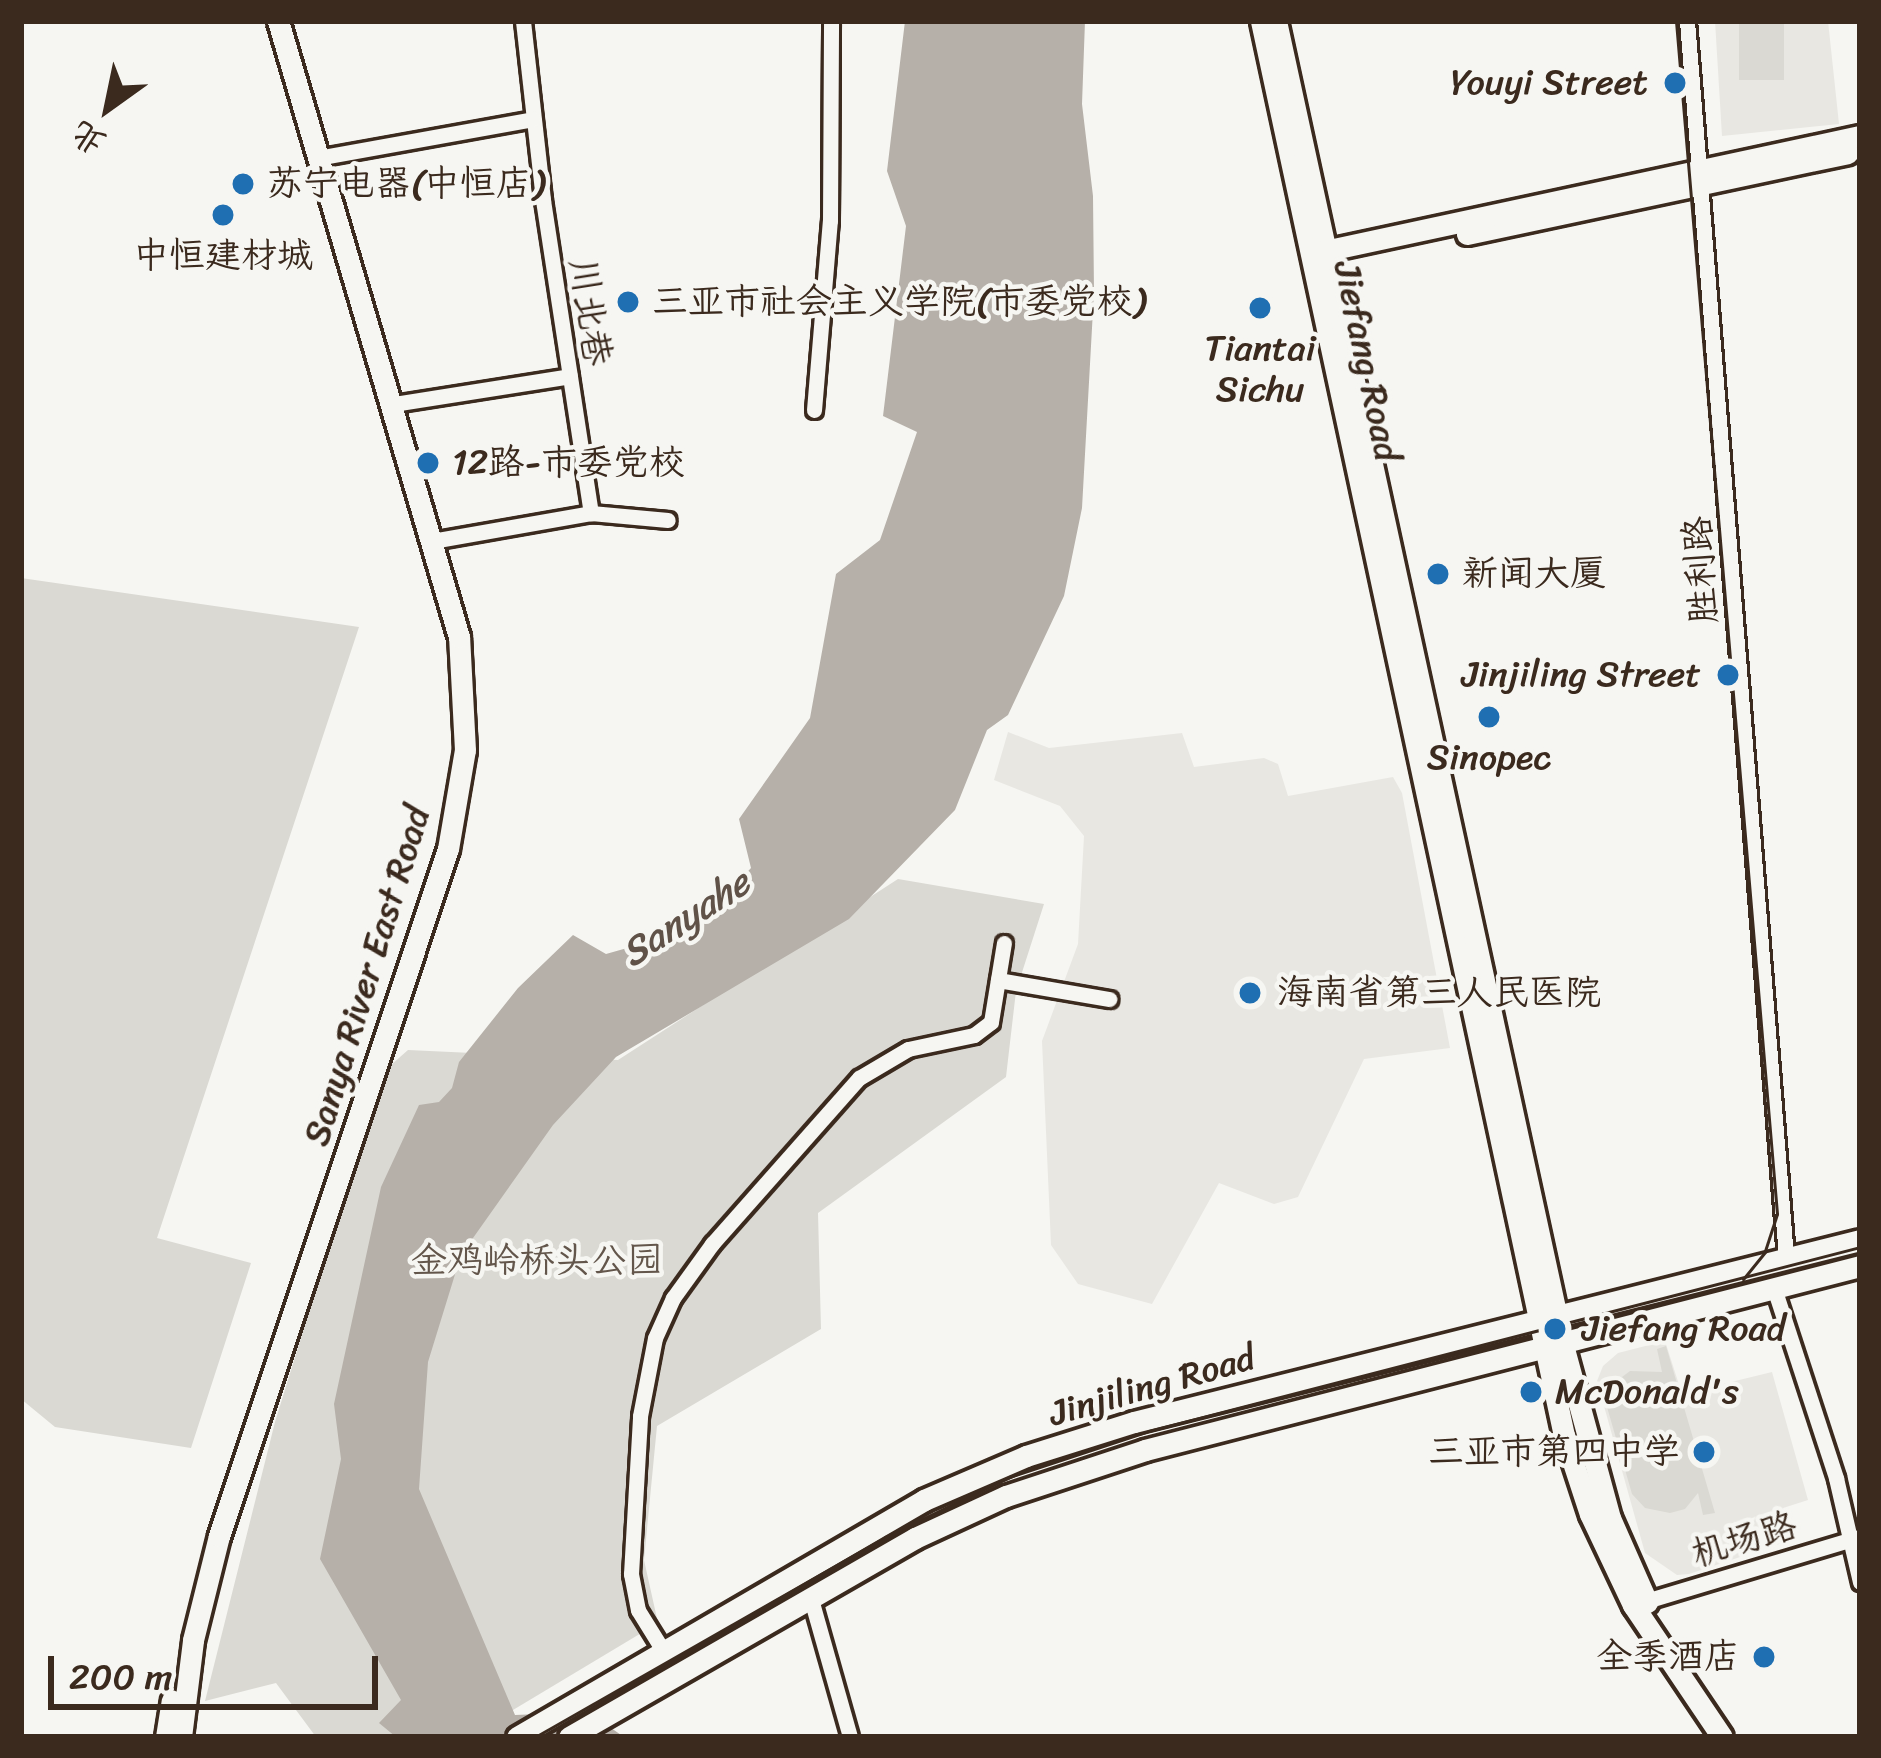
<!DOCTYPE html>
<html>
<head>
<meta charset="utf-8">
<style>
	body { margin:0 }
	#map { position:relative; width:1881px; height:1758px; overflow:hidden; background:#f6f6f2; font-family:Sriracha,"LXGW WenKai TC",sans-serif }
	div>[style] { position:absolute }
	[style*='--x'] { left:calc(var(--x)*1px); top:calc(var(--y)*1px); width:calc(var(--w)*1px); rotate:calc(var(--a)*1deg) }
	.built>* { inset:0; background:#e8e7e2 }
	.green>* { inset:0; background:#dad9d3; transform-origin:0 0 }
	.water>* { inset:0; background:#b6b0a9 }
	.roads { filter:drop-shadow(3px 0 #3b2a1e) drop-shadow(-3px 0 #3b2a1e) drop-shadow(0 3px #3b2a1e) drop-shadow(0 -3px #3b2a1e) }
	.minor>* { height:15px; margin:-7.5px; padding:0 7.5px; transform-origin:7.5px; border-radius:7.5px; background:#f6f6f2 }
	.major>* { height:21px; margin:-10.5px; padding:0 10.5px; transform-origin:10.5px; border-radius:10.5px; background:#f6f6f2 }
	.tram>* { height:3px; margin:-1.5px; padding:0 1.5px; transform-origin:1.5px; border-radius:1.5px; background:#3b2a1e }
	.dots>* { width:33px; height:33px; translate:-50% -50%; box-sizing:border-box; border:6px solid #f6f6f2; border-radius:50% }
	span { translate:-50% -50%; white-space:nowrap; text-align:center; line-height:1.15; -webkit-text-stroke:9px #f6f6f2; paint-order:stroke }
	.poi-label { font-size:36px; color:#3b2a1e }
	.right { translate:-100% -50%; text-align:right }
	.left { translate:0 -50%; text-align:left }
	.street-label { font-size:36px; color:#3b2a1e }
	.park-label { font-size:36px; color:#63564b }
	.water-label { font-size:39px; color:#605248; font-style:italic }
	.frame { position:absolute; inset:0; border:24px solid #3b2a1e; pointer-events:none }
	.north { position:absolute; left:48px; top:48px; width:120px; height:120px; -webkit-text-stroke:9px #f6f6f2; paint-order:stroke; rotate:213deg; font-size:33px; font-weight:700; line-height:48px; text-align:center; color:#3b2a1e }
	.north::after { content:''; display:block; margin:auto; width:42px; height:54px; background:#3b2a1e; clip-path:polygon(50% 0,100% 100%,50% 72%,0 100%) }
	.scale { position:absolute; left:48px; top:1656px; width:330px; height:54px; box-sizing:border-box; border:6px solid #3b2a1e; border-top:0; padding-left:15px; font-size:36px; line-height:42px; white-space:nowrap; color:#3b2a1e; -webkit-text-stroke:9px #f6f6f2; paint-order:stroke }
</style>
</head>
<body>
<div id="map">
	<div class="built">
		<div style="clip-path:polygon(1715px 21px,1828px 21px,1839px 124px,1722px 136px)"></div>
		<div style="clip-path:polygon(1008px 732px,1049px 748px,1182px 733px,1194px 767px,1264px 758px,1278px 764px,1288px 796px,1393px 777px,1402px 793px,1450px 1048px,1364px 1059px,1298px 1197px,1274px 1204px,1219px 1183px,1152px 1304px,1078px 1284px,1051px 1245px,1042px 1041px,1078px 944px,1084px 836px,1060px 806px,994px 780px)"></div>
		<div style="clip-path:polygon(1665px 1341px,1682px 1394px,1772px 1372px,1808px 1500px,1783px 1508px,1791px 1540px,1689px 1574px,1677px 1575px,1645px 1553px,1597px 1381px,1603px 1366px,1618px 1353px)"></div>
	</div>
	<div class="green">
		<div style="left:1739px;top:21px;width:45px;height:59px"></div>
		<div style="clip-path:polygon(21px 578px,359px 627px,157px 1238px,251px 1263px,191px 1448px,55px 1427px,21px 1399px)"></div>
		<div style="clip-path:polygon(898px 879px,1044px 904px,1016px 991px,1006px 1077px,818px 1213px,821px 1329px,657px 1426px,644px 1560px,658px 1623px,468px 1737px,316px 1737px,276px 1683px,205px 1701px,275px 1422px,383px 1072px,408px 1050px,618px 1060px)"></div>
		<div style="clip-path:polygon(1666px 1346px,1715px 1513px,1703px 1515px,1698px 1493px,1685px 1509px,1670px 1513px,1645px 1508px,1632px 1494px,1605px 1400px,1610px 1386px,1630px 1371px,1662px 1372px,1657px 1349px)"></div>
	</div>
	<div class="water">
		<div style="clip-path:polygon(905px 21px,1085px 21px,1082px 104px,1093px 196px,1094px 292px,1082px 508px,1064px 596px,1008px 715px,987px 730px,955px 810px,849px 919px,616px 1057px,553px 1125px,461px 1255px,428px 1362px,419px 1489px,515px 1715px,588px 1712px,624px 1737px,396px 1737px,379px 1723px,401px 1700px,320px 1559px,341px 1459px,334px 1404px,381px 1187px,419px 1105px,439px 1102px,452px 1088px,459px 1062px,518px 988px,573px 935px,606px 954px,694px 929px,751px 868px,739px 819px,810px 718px,836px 574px,880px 540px,917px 432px,883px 416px,906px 226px,887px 171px)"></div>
	</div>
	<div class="roads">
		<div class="minor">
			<div style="--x:523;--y:21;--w:180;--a:83.6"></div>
			<div style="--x:543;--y:200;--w:317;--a:81.3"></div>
			<div style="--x:1687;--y:21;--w:1241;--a:85.42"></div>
			<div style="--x:317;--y:158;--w:219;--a:-10.2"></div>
			<div style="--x:394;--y:404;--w:178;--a:-9"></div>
			<div style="--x:814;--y:410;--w:190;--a:-85.2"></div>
			<div style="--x:830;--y:221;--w:200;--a:-89.7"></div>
			<div style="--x:432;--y:541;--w:161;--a:-10"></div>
			<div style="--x:591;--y:513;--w:77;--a:5.2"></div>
			<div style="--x:998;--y:980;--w:113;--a:9.7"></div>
			<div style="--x:1774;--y:1288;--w:200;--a:71.9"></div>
			<div style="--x:1836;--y:1478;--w:107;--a:77"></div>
			<div style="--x:811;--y:1599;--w:143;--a:74.2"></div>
			<div style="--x:1646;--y:1601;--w:223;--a:-16.7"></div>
			<div style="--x:664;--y:1652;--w:49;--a:-121.8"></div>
			<div style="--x:638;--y:1610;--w:37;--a:-101"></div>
			<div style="--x:631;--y:1574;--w:158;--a:-86.7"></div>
			<div style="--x:640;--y:1416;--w:79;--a:-79.1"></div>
			<div style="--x:655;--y:1338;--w:44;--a:-65.8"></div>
			<div style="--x:673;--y:1298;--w:67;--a:-54.2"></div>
			<div style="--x:712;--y:1244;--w:222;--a:-48.5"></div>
			<div style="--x:859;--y:1078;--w:57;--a:-30.6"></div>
			<div style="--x:908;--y:1049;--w:67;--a:-12"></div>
			<div style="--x:974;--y:1035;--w:21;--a:-37"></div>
			<div style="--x:991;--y:1022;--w:80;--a:-80.7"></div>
		</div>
		<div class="major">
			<div style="--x:1261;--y:21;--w:1446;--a:77.91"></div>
			<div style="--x:1564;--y:1435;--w:83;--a:71.8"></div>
			<div style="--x:1590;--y:1514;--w:101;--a:64.7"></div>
			<div style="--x:1633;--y:1605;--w:159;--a:56"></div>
			<div style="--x:1276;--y:21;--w:1355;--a:77.77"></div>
			<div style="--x:1563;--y:1345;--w:179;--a:74.8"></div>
			<div style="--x:1610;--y:1518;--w:92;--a:66.2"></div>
			<div style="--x:1467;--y:234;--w:389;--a:-12"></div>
			<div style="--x:1315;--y:253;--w:557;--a:-12.12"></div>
			<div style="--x:166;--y:1737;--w:37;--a:-81"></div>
			<div style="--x:181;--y:1737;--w:98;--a:-82.9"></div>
			<div style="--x:193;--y:1640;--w:107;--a:-76"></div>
			<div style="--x:219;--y:1536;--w:724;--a:-71.57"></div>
			<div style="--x:448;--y:849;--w:100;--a:-80.3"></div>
			<div style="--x:465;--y:750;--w:113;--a:-93"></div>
			<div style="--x:459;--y:637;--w:642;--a:-106.37"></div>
			<div style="--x:517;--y:1737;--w:471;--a:-30.2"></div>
			<div style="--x:924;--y:1500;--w:111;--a:-23.3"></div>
			<div style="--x:1026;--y:1456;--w:113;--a:-17.5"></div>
			<div style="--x:1134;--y:1422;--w:748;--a:-14.07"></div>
			<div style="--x:569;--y:1737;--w:399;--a:-29.9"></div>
			<div style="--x:915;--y:1538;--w:100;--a:-24.8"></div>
			<div style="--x:1006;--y:1496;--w:146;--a:-18.3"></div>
			<div style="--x:1145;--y:1450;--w:738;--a:-14.43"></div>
		</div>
	</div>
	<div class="tram">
		<div style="--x:1676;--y:21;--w:1197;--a:85.16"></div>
		<div style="--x:1777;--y:1214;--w:40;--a:108"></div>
		<div style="--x:1765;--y:1252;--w:35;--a:129"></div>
		<div style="--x:535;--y:1737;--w:403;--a:-29.7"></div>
		<div style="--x:885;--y:1537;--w:138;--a:-25.8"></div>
		<div style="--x:1009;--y:1477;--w:147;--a:-18.2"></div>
		<div style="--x:1149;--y:1431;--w:734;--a:-14.51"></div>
	</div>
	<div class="dots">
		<div style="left:1675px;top:83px;background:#1f6fb2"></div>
		<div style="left:243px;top:184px;background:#1f6fb2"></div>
		<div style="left:223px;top:215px;background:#1f6fb2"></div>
		<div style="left:628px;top:302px;background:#1f6fb2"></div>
		<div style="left:1260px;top:308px;background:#1f6fb2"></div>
		<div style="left:428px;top:463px;background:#1f6fb2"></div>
		<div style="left:1438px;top:574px;background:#1f6fb2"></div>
		<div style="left:1728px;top:675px;background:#1f6fb2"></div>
		<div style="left:1489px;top:717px;background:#1f6fb2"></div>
		<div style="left:1250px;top:993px;background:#1f6fb2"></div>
		<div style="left:1555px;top:1329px;background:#1f6fb2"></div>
		<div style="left:1531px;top:1392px;background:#1f6fb2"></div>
		<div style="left:1704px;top:1452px;background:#1f6fb2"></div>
		<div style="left:1764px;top:1657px;background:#1f6fb2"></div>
	</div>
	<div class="poi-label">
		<span class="right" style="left:1648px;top:83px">Youyi Street</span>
		<span class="left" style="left:267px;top:184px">苏宁电器(中恒店)</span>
		<span style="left:223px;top:256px">中恒建材城</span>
		<span class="left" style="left:652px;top:302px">三亚市社会主义学院(市委党校)</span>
		<span style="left:1260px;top:369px">Tiantai<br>Sichu</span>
		<span class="left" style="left:452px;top:463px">12路-市委党校</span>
		<span class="left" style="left:1462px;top:574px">新闻大厦</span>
		<span class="right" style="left:1701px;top:675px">Jinjiling Street</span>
		<span style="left:1489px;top:758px">Sinopec</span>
		<span class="left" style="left:1277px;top:993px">海南省第三人民医院</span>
		<span class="left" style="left:1582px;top:1329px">Jiefang Road</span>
		<span class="left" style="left:1555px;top:1392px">McDonald's</span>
		<span class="right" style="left:1680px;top:1452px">三亚市第四中学</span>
		<span class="right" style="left:1740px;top:1657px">全季酒店</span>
	</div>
	<div class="street-label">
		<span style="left:590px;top:312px;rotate:81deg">川北巷</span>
		<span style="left:1367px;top:361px;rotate:78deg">Jiefang Road</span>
		<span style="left:1701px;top:570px;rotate:-94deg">胜利路</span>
		<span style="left:367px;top:976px;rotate:-73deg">Sanya River East Road</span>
		<span style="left:1152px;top:1386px;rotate:-16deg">Jinjiling Road</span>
		<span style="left:1744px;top:1540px;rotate:-17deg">机场路</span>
	</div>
	<div class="park-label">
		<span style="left:537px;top:1261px">金鸡岭桥头公园</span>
	</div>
	<div class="water-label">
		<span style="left:685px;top:918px;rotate:-33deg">Sanyahe</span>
	</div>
	<div class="frame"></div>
	<div class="north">北</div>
	<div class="scale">200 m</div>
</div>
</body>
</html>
